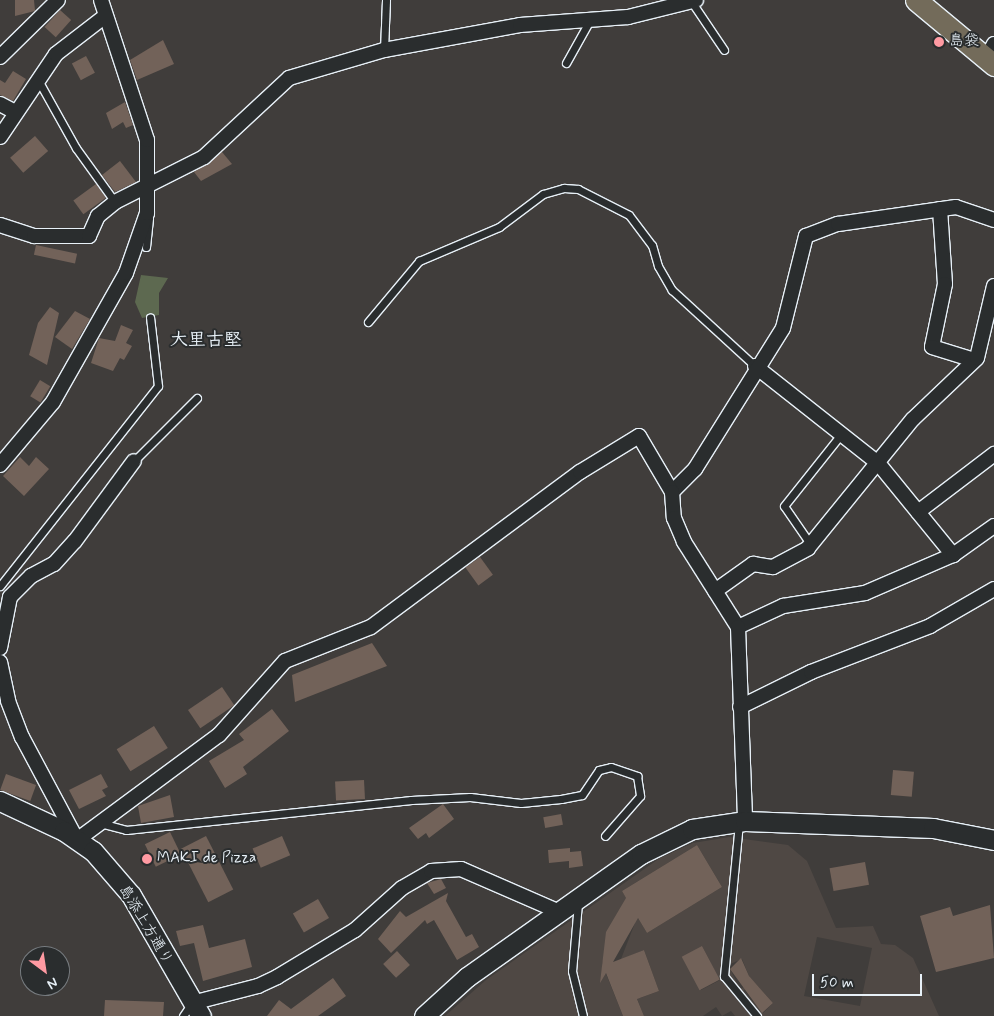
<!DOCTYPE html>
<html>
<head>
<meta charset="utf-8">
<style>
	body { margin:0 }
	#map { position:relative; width:994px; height:1016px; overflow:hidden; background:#403d3b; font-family:Mynerve,"Klee One",sans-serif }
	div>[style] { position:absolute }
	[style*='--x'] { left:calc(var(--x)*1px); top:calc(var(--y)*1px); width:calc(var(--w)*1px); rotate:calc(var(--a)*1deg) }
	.built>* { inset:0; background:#4f4844 }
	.green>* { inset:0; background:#5d6950 }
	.building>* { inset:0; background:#726259; transform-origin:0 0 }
	.roads { filter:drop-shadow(1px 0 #e8f1f8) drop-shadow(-1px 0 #e8f1f8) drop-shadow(0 1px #e8f1f8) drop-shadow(0 -1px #e8f1f8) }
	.lane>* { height:7px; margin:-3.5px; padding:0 3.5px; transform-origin:3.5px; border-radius:3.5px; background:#2a2d2e }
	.street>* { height:14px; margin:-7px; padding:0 7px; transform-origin:7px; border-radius:7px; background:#2a2d2e }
	.secondary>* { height:19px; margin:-9.5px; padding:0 9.5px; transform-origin:9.5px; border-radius:9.5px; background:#2a2d2e }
	.primary>* { height:21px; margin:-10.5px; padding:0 10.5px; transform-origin:10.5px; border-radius:10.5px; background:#736b5a }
	.dots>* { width:14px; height:14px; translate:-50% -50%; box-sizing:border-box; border:2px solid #2a2d2e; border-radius:50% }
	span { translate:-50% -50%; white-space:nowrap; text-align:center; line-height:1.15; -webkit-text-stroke:4px #2a2d2e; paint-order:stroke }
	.poi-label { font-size:15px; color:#e8f1f8 }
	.left { translate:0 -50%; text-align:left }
	.street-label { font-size:15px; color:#e8f1f8 }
	.quarter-label { font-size:18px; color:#e8f1f8; font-weight:700 }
	.north { position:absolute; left:20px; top:946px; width:50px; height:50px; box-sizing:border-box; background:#2a2d2e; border:1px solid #767b7f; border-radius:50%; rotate:149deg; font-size:14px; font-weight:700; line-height:20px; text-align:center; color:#e8f1f8 }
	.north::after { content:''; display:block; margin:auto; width:18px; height:22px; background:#ff9aa2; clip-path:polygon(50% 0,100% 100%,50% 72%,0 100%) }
	.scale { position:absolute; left:812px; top:974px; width:110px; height:22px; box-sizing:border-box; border:2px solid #e8f1f8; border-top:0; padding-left:6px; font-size:15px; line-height:18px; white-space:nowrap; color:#e8f1f8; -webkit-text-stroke:4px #2a2d2e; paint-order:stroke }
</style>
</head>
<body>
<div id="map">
	<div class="built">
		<div style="clip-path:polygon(evenodd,729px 837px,788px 845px,807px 861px,836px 928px,873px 926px,881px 944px,895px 945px,913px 958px,939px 1016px,735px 1016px,731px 1011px,722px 1016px,716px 1007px,703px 1016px,644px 1016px,621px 959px,635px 923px,618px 913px,602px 964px,623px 1016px,445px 1016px,486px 980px,660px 858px,693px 843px,729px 837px,697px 845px,722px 887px,647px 933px,622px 891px,697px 845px,729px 837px,817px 937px,872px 948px,860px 1006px,804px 996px,817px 937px,729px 837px,702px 946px,720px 980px,701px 990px,702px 946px,729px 837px,644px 950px,659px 991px,640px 998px,625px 958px,644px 950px,729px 837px,742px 959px,752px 983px,740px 989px,728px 965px,742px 959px,729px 837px,754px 982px,773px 1003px,763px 1013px,743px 991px,754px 982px)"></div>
	</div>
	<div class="green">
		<div style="clip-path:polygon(141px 275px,168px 278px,159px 293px,159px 315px,142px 318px,135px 302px)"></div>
	</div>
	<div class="building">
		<div style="clip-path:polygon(15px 0,34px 0,35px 11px,15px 16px)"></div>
		<div style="left:60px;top:10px;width:15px;height:23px;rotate:42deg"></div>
		<div style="clip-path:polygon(163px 40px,174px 64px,137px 80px,130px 60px)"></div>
		<div style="left:86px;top:56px;width:19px;height:16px;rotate:62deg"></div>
		<div style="clip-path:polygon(13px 71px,26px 79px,13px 101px,0 95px,0 80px,5px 83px)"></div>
		<div style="clip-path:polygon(125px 102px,133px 125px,126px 128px,123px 122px,112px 129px,106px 113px)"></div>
		<div style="left:35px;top:136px;width:20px;height:33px;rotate:49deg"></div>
		<div style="clip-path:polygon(222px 152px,232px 164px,201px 181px,194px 172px)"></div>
		<div style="clip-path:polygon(120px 161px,136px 182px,115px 192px,102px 175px)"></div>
		<div style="left:96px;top:184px;width:17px;height:28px;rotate:54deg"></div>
		<div style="left:36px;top:245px;width:42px;height:10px;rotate:12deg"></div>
		<div style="clip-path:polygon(50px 307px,59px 313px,47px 365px,29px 355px,38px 323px)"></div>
		<div style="clip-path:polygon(75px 311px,90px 319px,72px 349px,55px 337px)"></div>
		<div style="clip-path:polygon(121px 325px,133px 330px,126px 343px,132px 346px,124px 360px,120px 358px,113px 371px,91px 363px,99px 338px,115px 341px)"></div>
		<div style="left:40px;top:380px;width:12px;height:19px;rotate:31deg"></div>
		<div style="clip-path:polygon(20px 457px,29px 466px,36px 457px,49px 469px,24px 496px,3px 476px)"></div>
		<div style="left:480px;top:557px;width:22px;height:18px;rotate:54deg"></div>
		<div style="clip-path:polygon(372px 643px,387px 666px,295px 702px,292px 675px)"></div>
		<div style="left:222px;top:687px;width:22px;height:41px;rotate:56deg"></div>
		<div style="clip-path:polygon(272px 709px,289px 731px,243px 767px,247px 774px,225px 788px,209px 761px,244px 740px,239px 734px)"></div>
		<div style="left:154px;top:726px;width:26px;height:44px;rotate:58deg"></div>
		<div style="left:893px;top:770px;width:21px;height:25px;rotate:5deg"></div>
		<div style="left:6px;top:774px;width:32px;height:17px;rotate:20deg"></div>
		<div style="clip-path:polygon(101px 774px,108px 787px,102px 790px,106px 796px,79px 809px,69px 790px)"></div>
		<div style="left:364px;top:780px;width:19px;height:29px;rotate:87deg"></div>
		<div style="clip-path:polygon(170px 795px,174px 817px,141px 823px,138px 806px)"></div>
		<div style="clip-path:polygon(443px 804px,454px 819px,429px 838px,426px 833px,418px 839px,409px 828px)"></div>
		<div style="left:561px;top:814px;width:11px;height:18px;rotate:80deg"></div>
		<div style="left:170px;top:832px;width:25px;height:28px;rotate:64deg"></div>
		<div style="left:206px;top:836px;width:60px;height:28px;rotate:63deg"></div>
		<div style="left:282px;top:836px;width:21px;height:32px;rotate:67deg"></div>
		<div style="clip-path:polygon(697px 845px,722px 887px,647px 933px,638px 918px,613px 962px,644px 950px,659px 991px,637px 999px,644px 1016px,623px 1016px,606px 973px,600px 983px,606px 932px,626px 898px,622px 891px)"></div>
		<div style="clip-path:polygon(570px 848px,570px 852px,581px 851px,583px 866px,569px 868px,569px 861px,549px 863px,548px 850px)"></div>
		<div style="left:865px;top:862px;width:23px;height:36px;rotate:80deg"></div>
		<div style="clip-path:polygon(441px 879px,446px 888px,434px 894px,427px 883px)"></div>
		<div style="clip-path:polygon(448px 893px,446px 901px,466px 937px,472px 934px,479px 947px,457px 960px,434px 920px,427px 924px,425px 920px,391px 953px,378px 939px,400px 911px,406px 917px)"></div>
		<div style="left:318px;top:899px;width:22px;height:29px;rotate:60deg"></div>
		<div style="clip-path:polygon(990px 905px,994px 958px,936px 972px,920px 916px,950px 907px,953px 916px)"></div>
		<div style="clip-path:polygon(203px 925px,209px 948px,245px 939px,252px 967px,203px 981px,194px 943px,180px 946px,176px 931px)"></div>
		<div style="left:702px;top:946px;width:38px;height:23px;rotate:62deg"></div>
		<div style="left:397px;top:951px;width:19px;height:19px;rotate:47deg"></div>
		<div style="clip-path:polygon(741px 958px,749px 976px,773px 1003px,762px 1013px,730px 969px)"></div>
		<div style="clip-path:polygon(333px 978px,346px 996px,318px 1016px,267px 1016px,279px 1000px,291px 1009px)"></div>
		<div style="clip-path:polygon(105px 1000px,164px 1002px,163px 1016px,104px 1016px)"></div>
	</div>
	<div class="roads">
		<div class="lane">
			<div style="--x:691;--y:1;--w:59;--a:56"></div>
			<div style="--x:384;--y:50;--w:50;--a:-87.7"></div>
			<div style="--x:566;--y:63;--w:49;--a:-60.8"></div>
			<div style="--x:38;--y:80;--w:78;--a:60.8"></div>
			<div style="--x:76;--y:148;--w:67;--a:54.2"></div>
			<div style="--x:146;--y:247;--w:29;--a:-84"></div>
			<div style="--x:368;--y:322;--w:80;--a:-50.1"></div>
			<div style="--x:419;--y:261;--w:87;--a:-23"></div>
			<div style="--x:499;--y:227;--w:55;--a:-36.9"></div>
			<div style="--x:543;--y:194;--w:22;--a:-16"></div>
			<div style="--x:564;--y:188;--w:14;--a:4"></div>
			<div style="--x:578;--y:189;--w:57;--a:27"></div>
			<div style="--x:629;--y:215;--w:38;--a:53"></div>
			<div style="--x:652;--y:245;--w:22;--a:74"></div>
			<div style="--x:658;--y:266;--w:28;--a:60"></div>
			<div style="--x:672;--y:290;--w:113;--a:42.5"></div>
			<div style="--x:134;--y:461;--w:89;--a:-45"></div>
			<div style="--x:811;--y:545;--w:47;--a:-124.7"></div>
			<div style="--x:784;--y:506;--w:93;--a:-51.5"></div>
			<div style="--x:0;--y:586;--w:255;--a:-51.7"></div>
			<div style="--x:158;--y:386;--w:69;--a:-96.6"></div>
			<div style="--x:100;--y:823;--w:27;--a:15"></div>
			<div style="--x:126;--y:830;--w:287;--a:-6"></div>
			<div style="--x:411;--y:800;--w:59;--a:-2.9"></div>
			<div style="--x:470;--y:797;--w:51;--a:6.7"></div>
			<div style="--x:521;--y:803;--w:40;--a:-5.7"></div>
			<div style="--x:561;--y:799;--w:21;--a:-11"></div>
			<div style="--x:582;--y:795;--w:30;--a:-56"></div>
			<div style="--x:599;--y:770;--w:12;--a:-14"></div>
			<div style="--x:611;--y:767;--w:28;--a:19"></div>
			<div style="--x:637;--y:776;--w:20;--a:81"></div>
			<div style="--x:640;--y:796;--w:53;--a:131.2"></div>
			<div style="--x:739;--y:823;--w:154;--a:95.6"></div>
			<div style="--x:724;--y:976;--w:52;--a:50.5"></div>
			<div style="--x:578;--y:903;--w:68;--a:95"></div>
			<div style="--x:572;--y:971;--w:46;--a:76.3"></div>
			<div style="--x:183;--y:1016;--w:14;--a:-56"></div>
		</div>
		<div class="street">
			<div style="--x:0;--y:57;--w:81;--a:-44.5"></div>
			<div style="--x:986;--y:59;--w:17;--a:-62"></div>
			<div style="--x:0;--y:104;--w:15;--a:28"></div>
			<div style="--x:0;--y:137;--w:100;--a:-56"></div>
			<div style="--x:56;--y:54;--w:61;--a:-37.6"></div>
			<div style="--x:940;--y:209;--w:75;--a:86.2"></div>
			<div style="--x:945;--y:284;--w:64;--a:101.7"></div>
			<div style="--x:932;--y:347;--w:44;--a:17.2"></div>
			<div style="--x:0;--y:225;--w:36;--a:18"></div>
			<div style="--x:34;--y:236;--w:55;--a:0"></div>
			<div style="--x:89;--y:236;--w:22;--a:-66"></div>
			<div style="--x:98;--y:216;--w:22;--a:-39"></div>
			<div style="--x:115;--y:202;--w:100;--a:-26.8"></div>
			<div style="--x:204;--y:157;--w:116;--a:-42.9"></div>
			<div style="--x:289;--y:78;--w:99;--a:-16.4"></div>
			<div style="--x:384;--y:50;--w:138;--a:-10.4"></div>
			<div style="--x:520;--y:25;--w:108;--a:-4.2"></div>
			<div style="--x:628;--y:17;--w:70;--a:-14"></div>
			<div style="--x:755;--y:366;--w:157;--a:38.3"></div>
			<div style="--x:878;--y:463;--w:119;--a:50.8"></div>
			<div style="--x:0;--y:465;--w:82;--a:-49.9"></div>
			<div style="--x:53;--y:402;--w:148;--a:-60.5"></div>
			<div style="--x:126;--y:273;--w:64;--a:-70.7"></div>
			<div style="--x:147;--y:213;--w:73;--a:-90"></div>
			<div style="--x:147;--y:140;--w:147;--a:-108.2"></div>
			<div style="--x:672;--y:492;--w:33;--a:-45"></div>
			<div style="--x:695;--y:469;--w:166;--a:-58"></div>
			<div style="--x:783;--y:328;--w:95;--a:-76"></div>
			<div style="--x:806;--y:236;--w:34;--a:-21"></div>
			<div style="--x:838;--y:224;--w:119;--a:-8.2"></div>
			<div style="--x:956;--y:207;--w:40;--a:18.9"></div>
			<div style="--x:918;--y:512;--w:96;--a:-37.3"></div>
			<div style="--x:715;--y:591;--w:47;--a:-35.4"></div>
			<div style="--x:753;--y:564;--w:20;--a:9"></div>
			<div style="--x:773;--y:567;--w:40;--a:-28"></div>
			<div style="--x:808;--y:548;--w:166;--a:-50.9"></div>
			<div style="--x:913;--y:419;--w:88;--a:-43.6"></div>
			<div style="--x:977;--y:358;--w:74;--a:-76.7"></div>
			<div style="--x:738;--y:627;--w:50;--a:-25"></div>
			<div style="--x:783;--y:606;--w:83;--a:-9"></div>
			<div style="--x:865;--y:593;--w:96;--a:-23.4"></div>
			<div style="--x:953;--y:555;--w:50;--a:-35.3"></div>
			<div style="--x:0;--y:648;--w:52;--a:-78.9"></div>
			<div style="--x:10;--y:597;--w:30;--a:-45"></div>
			<div style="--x:31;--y:576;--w:26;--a:-28"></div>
			<div style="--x:54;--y:564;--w:31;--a:-48"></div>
			<div style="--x:75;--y:541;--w:99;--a:-53.6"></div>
			<div style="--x:0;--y:662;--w:40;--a:78"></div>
			<div style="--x:8;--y:701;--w:39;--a:69"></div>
			<div style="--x:22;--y:737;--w:117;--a:61.9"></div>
			<div style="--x:77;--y:840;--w:177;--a:-36.5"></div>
			<div style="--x:219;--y:735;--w:99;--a:-48.3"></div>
			<div style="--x:285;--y:661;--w:92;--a:-21.6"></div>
			<div style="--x:371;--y:627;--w:260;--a:-36.6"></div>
			<div style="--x:580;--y:472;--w:69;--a:-31.4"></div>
			<div style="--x:639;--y:436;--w:65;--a:59.5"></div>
			<div style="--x:672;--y:492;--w:26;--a:86"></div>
			<div style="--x:674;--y:518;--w:26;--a:67"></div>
			<div style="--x:684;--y:542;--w:101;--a:57.6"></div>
			<div style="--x:738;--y:627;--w:194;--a:87.9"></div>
			<div style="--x:740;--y:707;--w:79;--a:-26.2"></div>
			<div style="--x:811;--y:672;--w:128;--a:-21.1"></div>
			<div style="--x:930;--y:626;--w:74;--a:-30"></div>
			<div style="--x:192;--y:1003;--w:68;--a:-14.4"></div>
			<div style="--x:258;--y:986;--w:21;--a:-25"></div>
			<div style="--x:277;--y:977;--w:91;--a:-31.1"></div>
			<div style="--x:355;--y:930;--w:63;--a:-41.8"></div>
			<div style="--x:402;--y:888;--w:34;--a:-30"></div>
			<div style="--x:431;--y:871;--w:30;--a:-4"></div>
			<div style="--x:461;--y:869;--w:108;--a:23.5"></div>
		</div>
		<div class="secondary">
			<div style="--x:0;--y:801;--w:71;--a:25.1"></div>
			<div style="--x:64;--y:831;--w:35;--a:35"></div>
			<div style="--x:93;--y:851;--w:58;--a:49.2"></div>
			<div style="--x:131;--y:895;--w:140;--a:60"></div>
			<div style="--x:424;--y:1016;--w:58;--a:-42.2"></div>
			<div style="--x:467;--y:977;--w:213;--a:-35.3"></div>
			<div style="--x:641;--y:854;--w:57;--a:-26.1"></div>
			<div style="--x:692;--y:829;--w:54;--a:-8.6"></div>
			<div style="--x:745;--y:821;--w:188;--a:2.1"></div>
			<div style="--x:933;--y:828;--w:62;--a:11.1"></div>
		</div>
		<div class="primary">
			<div style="--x:916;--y:0;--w:102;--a:39.8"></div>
		</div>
	</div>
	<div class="dots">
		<div style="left:939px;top:42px;background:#ff9aa2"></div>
		<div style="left:147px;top:859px;background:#ff9aa2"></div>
	</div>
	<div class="poi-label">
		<span class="left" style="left:949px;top:42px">島袋</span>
		<span class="left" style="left:157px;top:859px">MAKI de Pizza</span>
	</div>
	<div class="street-label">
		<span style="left:145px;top:925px;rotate:59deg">島添上方通り</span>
	</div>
	<div class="quarter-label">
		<span style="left:206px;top:340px">大里古堅</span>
	</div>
	<div class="north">N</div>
	<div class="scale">50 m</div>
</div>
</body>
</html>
